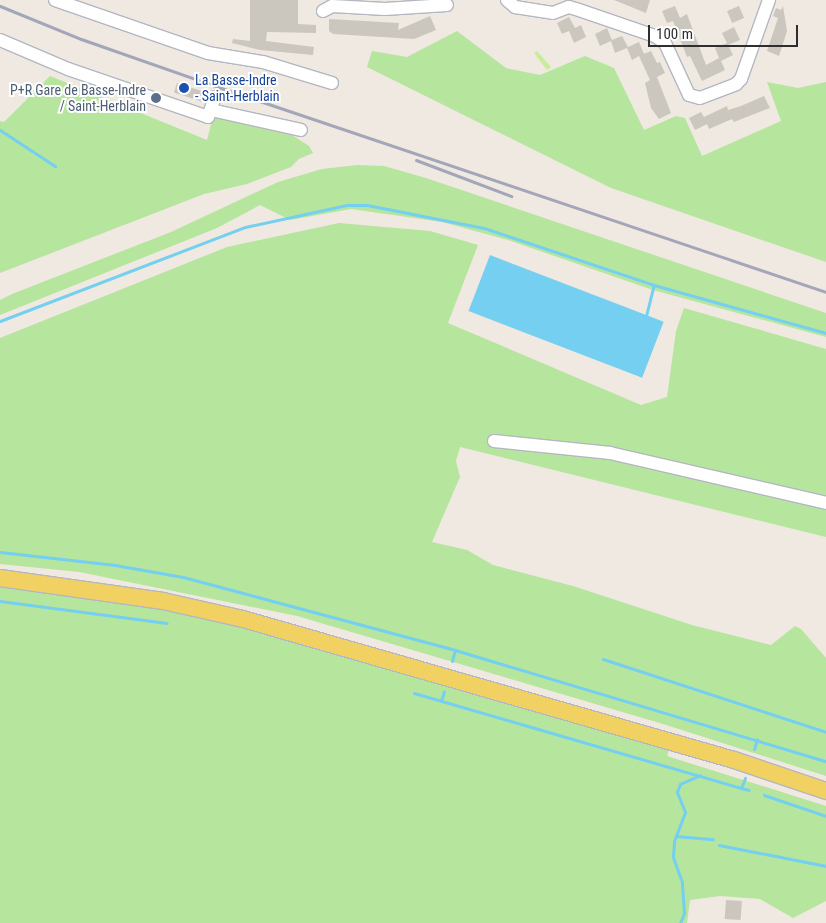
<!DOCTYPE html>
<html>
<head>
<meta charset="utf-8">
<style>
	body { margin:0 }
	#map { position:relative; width:826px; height:923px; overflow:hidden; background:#efe9e1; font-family:"Roboto Condensed",sans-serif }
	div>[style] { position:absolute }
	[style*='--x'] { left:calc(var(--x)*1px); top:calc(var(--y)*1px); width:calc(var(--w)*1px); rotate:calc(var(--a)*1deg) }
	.green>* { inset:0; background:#b6e59e }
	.pitch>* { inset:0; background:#c9ec9a }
	.water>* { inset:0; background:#75cff0; transform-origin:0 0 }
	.stream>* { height:3px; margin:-1.5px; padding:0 1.5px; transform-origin:1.5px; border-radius:1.5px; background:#75cff0 }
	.building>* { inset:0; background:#cbc7bf; transform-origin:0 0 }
	.roads { filter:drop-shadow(1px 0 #b4b7c1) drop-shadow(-1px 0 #b4b7c1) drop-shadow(0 1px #b4b7c1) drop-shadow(0 -1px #b4b7c1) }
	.minor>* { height:12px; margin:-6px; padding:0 6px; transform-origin:6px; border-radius:6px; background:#fff }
	.major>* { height:16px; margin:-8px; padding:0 8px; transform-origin:8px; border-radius:8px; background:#f2d163 }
	.rail>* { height:3px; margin:-1.5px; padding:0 1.5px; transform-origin:1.5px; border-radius:1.5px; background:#a3a6b8 }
	.dots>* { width:14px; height:14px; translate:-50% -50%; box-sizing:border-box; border:2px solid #fff; border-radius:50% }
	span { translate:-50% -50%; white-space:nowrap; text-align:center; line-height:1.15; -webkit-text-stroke:4px #fff; paint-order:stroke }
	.transit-label { font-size:14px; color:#164399 }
	.left { translate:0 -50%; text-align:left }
	.service-label { font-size:14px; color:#4e5e75 }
	.right { translate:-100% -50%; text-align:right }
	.scale { position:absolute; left:648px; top:25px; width:150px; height:22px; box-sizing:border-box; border:2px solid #2e2e2e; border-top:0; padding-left:6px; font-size:15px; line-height:18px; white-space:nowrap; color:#2e2e2e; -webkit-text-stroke:4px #fff; paint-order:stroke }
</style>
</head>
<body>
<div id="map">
	<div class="green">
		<div style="clip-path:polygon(457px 31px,506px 68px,540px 75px,585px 56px,614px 68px,644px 130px,676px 116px,685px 118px,702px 156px,781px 121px,767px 82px,798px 88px,826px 82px,826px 262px,611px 188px,367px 67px,372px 51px,407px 57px)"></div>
		<div style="clip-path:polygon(50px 76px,207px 140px,213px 117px,224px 118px,292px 135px,309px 146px,313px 153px,299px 159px,291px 167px,247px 184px,204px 194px,0 273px,0 121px,4px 122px)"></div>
		<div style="clip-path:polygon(357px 165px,384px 166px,426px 178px,826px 313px,826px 337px,653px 290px,508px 240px,442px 222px,351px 209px,290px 220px,260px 205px,217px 228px,0 315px,0 300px,12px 294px,171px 232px,278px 182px,322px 169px)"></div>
		<div style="clip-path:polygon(339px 223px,430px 231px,478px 245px,448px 323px,641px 405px,667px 397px,676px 331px,684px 308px,826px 349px,826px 537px,460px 447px,456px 461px,460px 477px,432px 542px,467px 550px,493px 565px,573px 586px,692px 625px,771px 645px,795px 626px,801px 629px,826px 658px,826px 776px,663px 724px,297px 616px,79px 572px,0 564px,0 338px,227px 247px)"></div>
		<div style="clip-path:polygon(0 587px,77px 594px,207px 617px,670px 747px,667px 756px,826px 806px,826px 901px,793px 918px,760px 899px,720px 896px,690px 900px,687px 923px,0 923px)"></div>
	</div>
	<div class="pitch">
		<div style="clip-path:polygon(537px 51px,551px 67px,547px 70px,534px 53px)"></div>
	</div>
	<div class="water">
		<div style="left:490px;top:255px;width:186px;height:60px;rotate:21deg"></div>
	</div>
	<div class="stream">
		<div style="--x:0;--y:130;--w:66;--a:33.2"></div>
		<div style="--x:646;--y:316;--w:32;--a:-76"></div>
		<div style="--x:0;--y:321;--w:262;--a:-21"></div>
		<div style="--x:245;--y:227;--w:104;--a:-12.2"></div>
		<div style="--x:347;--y:205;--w:20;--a:0"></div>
		<div style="--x:367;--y:205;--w:119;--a:11.1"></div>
		<div style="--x:484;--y:228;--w:179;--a:18.5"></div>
		<div style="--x:654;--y:285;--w:179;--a:15.6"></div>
		<div style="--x:0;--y:552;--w:116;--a:6.4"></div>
		<div style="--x:115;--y:565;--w:69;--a:10"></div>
		<div style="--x:183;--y:577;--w:282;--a:15"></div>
		<div style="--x:455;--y:650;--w:387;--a:16.7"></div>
		<div style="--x:0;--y:601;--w:168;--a:7.5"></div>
		<div style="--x:603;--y:659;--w:235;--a:18.1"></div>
		<div style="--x:452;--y:661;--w:11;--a:-75"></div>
		<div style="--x:414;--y:693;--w:341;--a:16.2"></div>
		<div style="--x:741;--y:788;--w:11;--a:-68"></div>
		<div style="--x:441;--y:701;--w:10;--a:-73"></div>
		<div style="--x:754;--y:749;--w:10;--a:-73"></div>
		<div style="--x:741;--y:788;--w:8;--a:14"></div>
		<div style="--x:764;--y:795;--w:65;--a:18.7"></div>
		<div style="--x:676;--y:836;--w:37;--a:5"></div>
		<div style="--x:719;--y:845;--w:109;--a:11.1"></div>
		<div style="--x:680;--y:923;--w:11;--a:-68"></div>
		<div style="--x:684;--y:913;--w:31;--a:-94"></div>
		<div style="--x:682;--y:882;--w:27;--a:-110"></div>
		<div style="--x:673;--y:857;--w:16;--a:-86"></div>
		<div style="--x:674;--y:841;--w:31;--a:-69"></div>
		<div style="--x:685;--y:812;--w:22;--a:-112"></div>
		<div style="--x:677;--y:792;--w:9;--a:-69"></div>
		<div style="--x:680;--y:784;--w:22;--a:-24"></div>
	</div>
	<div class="building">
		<div style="clip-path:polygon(250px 0,298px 0,298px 24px,316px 25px,316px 33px,267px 32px,266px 41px,314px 47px,313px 55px,260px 50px,232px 43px,233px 39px,250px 41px)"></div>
		<div style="clip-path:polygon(614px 0,650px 0,646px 13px)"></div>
		<div style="clip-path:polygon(675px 6px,680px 18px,687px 14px,706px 65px,719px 58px,715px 48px,727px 43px,722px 33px,734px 27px,740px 40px,728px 45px,733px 55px,721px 61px,725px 70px,702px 81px,690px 56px,687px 57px,673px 21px,667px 23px,662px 11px)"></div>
		<div style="left:739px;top:6px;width:13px;height:13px;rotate:67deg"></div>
		<div style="clip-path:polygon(783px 6px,787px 31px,779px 56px,767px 51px,778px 18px,773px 16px,776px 8px,781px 10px)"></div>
		<div style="clip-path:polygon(430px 16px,436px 30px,414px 39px,333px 34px,329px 31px,329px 19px,399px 23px,398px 30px)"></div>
		<div style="clip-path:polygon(569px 17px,575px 28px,581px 25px,586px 37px,574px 43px,569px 31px,562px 34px,557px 23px)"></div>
		<div style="clip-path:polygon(607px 28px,612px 40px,622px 36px,628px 47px,639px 42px,644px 54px,641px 55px,651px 51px,657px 63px,660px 62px,665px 73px,657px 77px,671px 113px,659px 119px,651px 108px,645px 83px,650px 80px,639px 56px,632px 60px,627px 48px,615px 53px,611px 41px,600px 46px,595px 34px)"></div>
		<div style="left:177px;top:83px;width:33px;height:10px;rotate:18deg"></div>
		<div style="clip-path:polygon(764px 96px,770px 108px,734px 122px,732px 119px,709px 129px,707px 124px,695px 130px,689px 118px,701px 112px,704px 117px,727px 106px,728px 110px,741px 106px)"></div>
		<div style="left:726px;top:900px;width:16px;height:19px;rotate:4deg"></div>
	</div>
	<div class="roads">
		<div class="minor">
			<div style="--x:55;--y:0;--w:162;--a:19.1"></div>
			<div style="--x:208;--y:53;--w:56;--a:9.3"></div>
			<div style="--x:263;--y:62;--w:72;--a:16.9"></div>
			<div style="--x:507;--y:0;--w:11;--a:41"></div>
			<div style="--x:515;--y:7;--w:38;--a:9"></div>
			<div style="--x:553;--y:13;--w:17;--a:-21"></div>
			<div style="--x:569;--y:7;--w:7;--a:16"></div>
			<div style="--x:576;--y:9;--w:83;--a:18.9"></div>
			<div style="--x:655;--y:36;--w:12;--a:35"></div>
			<div style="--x:665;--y:43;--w:57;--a:65.2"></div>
			<div style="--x:689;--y:95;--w:11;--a:15"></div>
			<div style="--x:700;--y:98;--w:39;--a:-21"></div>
			<div style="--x:736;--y:84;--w:7;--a:-45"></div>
			<div style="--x:741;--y:79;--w:84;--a:-70.5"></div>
			<div style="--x:323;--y:11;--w:10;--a:-29"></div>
			<div style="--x:332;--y:6;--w:53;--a:3.2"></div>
			<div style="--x:385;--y:9;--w:62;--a:-3.7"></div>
			<div style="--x:0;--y:40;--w:74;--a:23.1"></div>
			<div style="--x:68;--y:69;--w:148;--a:18.9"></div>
			<div style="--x:208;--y:117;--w:21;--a:-71"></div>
			<div style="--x:211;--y:110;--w:92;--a:12.5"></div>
			<div style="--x:494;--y:441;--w:117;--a:5.9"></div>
			<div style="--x:610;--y:453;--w:222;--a:13"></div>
		</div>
		<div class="major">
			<div style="--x:0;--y:578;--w:165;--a:8"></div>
			<div style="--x:163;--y:601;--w:82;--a:12.7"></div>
			<div style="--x:243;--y:619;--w:511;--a:16.02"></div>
			<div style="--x:734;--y:760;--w:97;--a:18.6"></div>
		</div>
	</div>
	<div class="rail">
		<div style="--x:0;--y:6;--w:87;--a:22.2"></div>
		<div style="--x:81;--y:39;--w:148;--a:19.3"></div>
		<div style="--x:221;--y:88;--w:638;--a:18.63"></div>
		<div style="--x:416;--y:160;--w:102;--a:20.8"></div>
	</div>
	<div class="dots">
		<div style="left:184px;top:88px;background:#1a4fb4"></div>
		<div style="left:156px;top:98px;background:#5c6f8a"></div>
	</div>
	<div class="transit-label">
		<span class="left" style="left:195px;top:88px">La Basse-Indre<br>- Saint-Herblain</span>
	</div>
	<div class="service-label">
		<span class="right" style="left:146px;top:98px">P+R Gare de Basse-Indre<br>/ Saint-Herblain</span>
	</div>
	<div class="scale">100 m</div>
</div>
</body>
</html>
